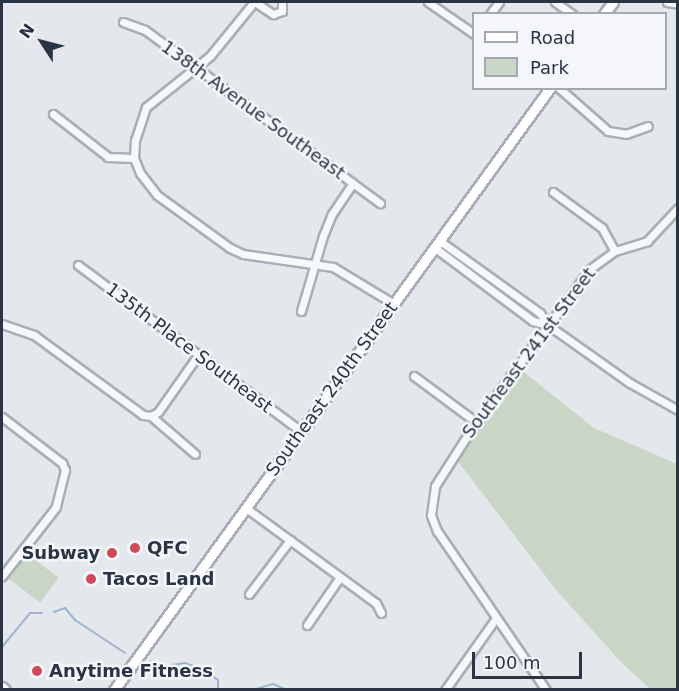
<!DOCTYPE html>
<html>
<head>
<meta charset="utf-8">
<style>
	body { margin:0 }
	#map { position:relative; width:679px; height:691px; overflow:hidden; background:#e4e7ec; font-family:"DejaVu Sans",sans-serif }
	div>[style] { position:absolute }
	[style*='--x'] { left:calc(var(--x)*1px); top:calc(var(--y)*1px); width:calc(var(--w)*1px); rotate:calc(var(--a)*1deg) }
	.green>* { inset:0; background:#c9d6c5; transform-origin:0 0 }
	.stream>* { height:2px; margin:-1px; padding:0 1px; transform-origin:1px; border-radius:1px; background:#9fb4cc }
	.roads { filter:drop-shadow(2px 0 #a9aeb7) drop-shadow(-2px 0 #a9aeb7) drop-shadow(0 2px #a9aeb7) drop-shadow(0 -2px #a9aeb7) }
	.minor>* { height:7px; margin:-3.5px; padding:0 3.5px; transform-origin:3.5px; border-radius:3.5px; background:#f7f8fa }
	.secondary>* { height:9px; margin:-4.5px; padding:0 4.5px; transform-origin:4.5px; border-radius:4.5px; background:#fff }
	.dots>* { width:16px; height:16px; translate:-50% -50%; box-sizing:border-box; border:3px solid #f4f6f9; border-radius:50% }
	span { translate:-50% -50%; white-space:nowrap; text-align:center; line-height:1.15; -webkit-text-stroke:5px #f4f6f9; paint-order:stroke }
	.street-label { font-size:18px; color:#2b3445 }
	.poi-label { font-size:18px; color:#2b3445; font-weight:700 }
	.left { translate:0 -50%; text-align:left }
	.right { translate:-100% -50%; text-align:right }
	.frame { position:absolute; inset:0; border:3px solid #2b3445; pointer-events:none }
	.legend { position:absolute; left:472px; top:12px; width:195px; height:78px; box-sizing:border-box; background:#f4f6f9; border:2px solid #a4a8b1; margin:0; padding:8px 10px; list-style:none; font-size:18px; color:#2b3445 }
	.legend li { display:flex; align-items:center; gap:12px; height:30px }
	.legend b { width:30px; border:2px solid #a4a8b1 }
	.north { position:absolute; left:12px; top:12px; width:60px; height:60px; -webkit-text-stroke:4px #f4f6f9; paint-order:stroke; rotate:306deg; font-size:16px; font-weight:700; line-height:24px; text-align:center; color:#2b3445 }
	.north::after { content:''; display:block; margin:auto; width:21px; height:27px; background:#2b3445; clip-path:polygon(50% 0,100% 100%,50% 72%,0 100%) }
	.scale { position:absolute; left:472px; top:652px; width:110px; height:27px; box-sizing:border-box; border:3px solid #2b3445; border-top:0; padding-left:8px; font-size:18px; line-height:21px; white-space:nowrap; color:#2b3445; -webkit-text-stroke:4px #f4f6f9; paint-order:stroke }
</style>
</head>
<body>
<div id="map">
	<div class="green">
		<div style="clip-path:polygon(516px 366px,594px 428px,677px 464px,677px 689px,650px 689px,620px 661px,557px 591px,453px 455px)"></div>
		<div style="left:26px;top:553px;width:41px;height:31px;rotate:37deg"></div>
	</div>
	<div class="stream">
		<div style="--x:54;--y:612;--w:12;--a:-20"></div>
		<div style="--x:65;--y:608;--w:16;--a:50"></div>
		<div style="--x:75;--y:620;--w:60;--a:33.4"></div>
		<div style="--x:2;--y:647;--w:44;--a:-50.5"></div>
		<div style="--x:30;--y:613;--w:12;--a:0"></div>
		<div style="--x:151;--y:661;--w:16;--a:18"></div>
		<div style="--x:166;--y:666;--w:19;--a:-9"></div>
		<div style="--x:185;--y:663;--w:20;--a:20"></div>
		<div style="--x:204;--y:670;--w:17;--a:36"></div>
		<div style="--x:218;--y:680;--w:10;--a:90"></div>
		<div style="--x:253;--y:690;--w:21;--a:-17"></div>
		<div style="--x:273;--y:684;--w:15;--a:23"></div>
	</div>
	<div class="roads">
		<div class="minor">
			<div style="--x:254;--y:2;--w:70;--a:129.2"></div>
			<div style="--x:210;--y:56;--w:82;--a:141.4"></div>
			<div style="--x:146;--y:107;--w:35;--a:108"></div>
			<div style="--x:135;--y:140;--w:18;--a:93"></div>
			<div style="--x:134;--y:158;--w:16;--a:68"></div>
			<div style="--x:140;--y:173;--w:28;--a:52"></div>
			<div style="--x:157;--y:195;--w:90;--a:36"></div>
			<div style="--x:230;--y:248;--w:14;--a:25"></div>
			<div style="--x:243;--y:254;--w:91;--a:8.2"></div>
			<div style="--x:333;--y:267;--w:71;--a:31.2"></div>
			<div style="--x:255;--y:2;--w:22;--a:34"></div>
			<div style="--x:273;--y:14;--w:9;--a:-18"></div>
			<div style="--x:282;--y:11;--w:9;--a:-90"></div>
			<div style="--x:428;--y:2;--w:56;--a:34.8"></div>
			<div style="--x:555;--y:2;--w:21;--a:35"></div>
			<div style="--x:667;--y:2;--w:11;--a:10"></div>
			<div style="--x:490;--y:14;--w:15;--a:-53"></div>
			<div style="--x:123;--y:22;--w:23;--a:20"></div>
			<div style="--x:145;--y:30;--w:292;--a:36.4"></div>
			<div style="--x:559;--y:88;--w:65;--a:41.3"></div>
			<div style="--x:608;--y:131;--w:18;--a:9"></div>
			<div style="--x:626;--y:134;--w:23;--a:-20"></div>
			<div style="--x:53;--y:114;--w:70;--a:38"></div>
			<div style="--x:108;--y:157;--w:26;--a:2"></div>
			<div style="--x:553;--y:192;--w:61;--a:36.3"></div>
			<div style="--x:602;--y:228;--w:26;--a:61"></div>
			<div style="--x:440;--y:241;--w:123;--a:35.8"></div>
			<div style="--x:540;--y:313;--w:14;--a:56"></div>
			<div style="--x:435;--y:248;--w:122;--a:36.7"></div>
			<div style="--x:533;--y:321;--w:16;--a:15"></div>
			<div style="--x:548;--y:325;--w:100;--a:35.3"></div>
			<div style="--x:630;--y:383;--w:55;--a:29.4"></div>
			<div style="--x:78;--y:265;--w:278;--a:36.7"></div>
			<div style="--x:301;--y:311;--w:78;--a:-73.7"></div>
			<div style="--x:323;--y:236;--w:24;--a:-68"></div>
			<div style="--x:332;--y:214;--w:37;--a:-56"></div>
			<div style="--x:2;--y:324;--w:34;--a:19"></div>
			<div style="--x:34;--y:335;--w:135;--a:36.3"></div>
			<div style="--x:143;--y:415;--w:8;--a:7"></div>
			<div style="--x:151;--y:416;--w:58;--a:40.8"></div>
			<div style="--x:414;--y:376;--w:77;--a:36.6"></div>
			<div style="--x:151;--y:416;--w:8;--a:-30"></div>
			<div style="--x:158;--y:412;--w:70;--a:-54.9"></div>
			<div style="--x:2;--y:417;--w:76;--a:37.5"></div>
			<div style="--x:62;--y:463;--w:8;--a:67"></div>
			<div style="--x:65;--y:470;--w:38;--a:104"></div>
			<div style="--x:56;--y:507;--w:88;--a:128"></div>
			<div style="--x:246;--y:508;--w:161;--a:36.2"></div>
			<div style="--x:376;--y:603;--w:11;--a:63"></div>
			<div style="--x:249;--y:594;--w:68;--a:-52.8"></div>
			<div style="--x:307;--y:625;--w:58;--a:-55.5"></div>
			<div style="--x:445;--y:690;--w:88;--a:-54.7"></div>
			<div style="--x:546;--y:690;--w:193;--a:-124.4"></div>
			<div style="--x:437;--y:531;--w:17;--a:-111"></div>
			<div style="--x:431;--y:515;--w:29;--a:-82"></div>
			<div style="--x:435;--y:486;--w:76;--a:-57.4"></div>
			<div style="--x:476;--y:422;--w:191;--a:-53.3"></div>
			<div style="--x:590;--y:269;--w:31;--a:-36"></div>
			<div style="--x:615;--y:251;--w:34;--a:-17"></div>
			<div style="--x:647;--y:241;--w:45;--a:-46.8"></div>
		</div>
		<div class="secondary">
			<div style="--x:604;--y:14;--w:15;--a:-53"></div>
			<div style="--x:2;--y:687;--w:4;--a:45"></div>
			<div style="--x:114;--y:690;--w:743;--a:-54.09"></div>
		</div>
	</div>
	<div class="dots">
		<div style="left:135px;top:548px;background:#d1495b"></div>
		<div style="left:112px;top:553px;background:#d1495b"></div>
		<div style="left:91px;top:579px;background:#d1495b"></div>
		<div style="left:37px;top:671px;background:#d1495b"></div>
	</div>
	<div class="street-label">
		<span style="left:253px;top:110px;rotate:36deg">138th Avenue Southeast</span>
		<span style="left:189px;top:348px;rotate:37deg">135th Place Southeast</span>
		<span style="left:529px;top:353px;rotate:-53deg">Southeast 241st Street</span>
		<span style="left:332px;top:389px;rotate:-54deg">Southeast 240th Street</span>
	</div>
	<div class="poi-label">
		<span class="left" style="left:147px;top:548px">QFC</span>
		<span class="right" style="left:100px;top:553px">Subway</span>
		<span class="left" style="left:103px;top:579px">Tacos Land</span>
		<span class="left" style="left:49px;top:671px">Anytime Fitness</span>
	</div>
	<div class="frame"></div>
	<ul class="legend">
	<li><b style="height:8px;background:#fff"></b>Road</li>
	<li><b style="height:16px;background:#c9d6c5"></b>Park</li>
	</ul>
	<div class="north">N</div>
	<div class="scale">100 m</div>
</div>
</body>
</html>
